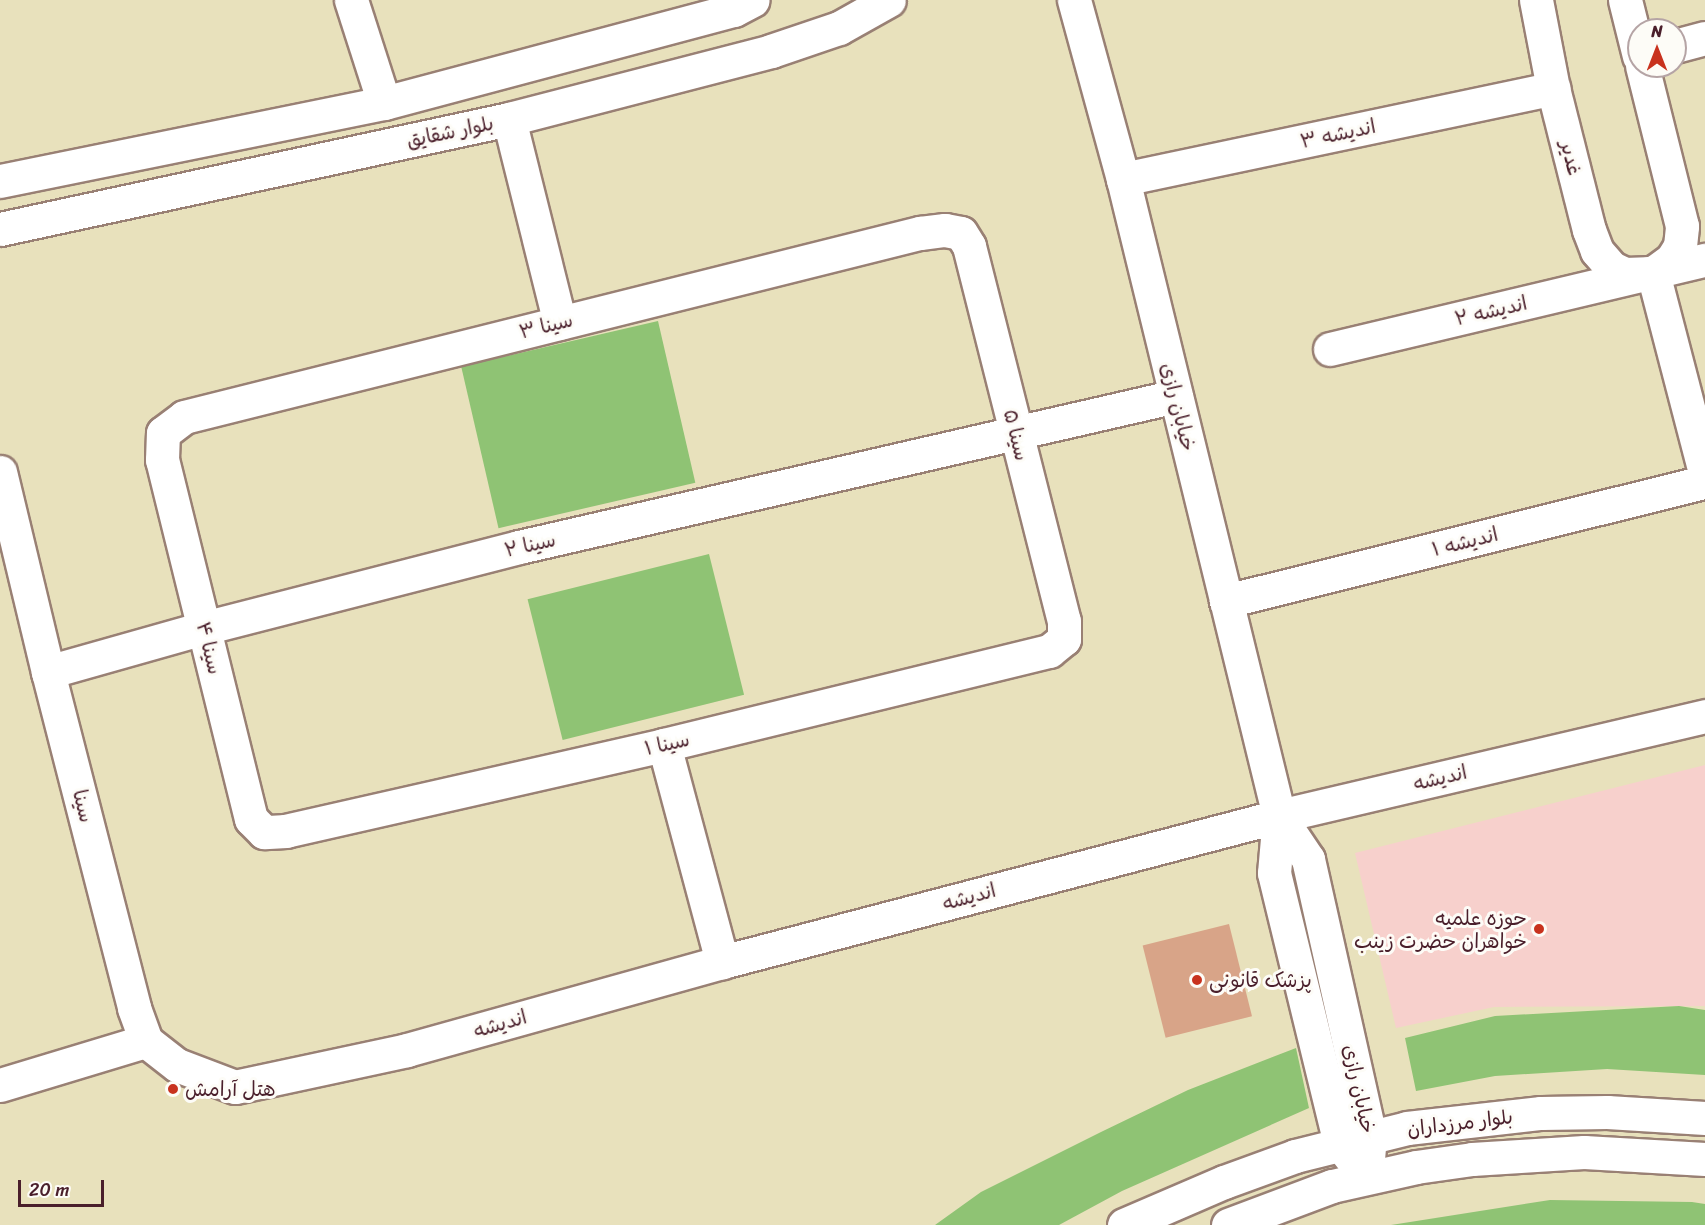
<!DOCTYPE html>
<html>
<head>
<meta charset="utf-8">
<style>
	body { margin:0 }
	#map { position:relative; width:1705px; height:1225px; overflow:hidden; background:#e8e1bc; font-family:Sriracha,"Playpen Sans Arabic",sans-serif }
	div>[style] { position:absolute }
	[style*='--x'] { left:calc(var(--x)*1px); top:calc(var(--y)*1px); width:calc(var(--w)*1px); rotate:calc(var(--a)*1deg) }
	.built>* { inset:0; background:#f7d0cc }
	.green>* { inset:0; background:#8fc374; transform-origin:0 0 }
	.building>* { inset:0; background:#d8a488; transform-origin:0 0 }
	.roads { filter:drop-shadow(2px 0 #998074) drop-shadow(-2px 0 #998074) drop-shadow(0 2px #998074) drop-shadow(0 -2px #998074) }
	.minor>* { height:33px; margin:-16.5px; padding:0 16.5px; transform-origin:16.5px; border-radius:16.5px; background:#fff }
	.secondary>* { height:33px; margin:-16.5px; padding:0 16.5px; transform-origin:16.5px; border-radius:16.5px; background:#fff }
	.dots>* { width:16px; height:16px; translate:-50% -50%; box-sizing:border-box; border:3px solid #fdfcf7; border-radius:50% }
	span { translate:-50% -50%; white-space:nowrap; text-align:center; line-height:1.15; -webkit-text-stroke:6px #fdfcf7; paint-order:stroke }
	.street-label { font-size:20px; color:#4a1f2b }
	.poi-label { font-size:20px; color:#4a1f2b }
	.right { translate:-100% -50%; text-align:right }
	.left { translate:0 -50%; text-align:left }
	.north { position:absolute; left:1627px; top:18px; width:60px; height:60px; box-sizing:border-box; background:#fdfcf7; border:2px solid #b5a4a5; border-radius:50%; rotate:0deg; font-size:16px; font-weight:700; line-height:24px; text-align:center; color:#4a1f2b }
	.north::after { content:''; display:block; margin:auto; width:21px; height:27px; background:#c8321e; clip-path:polygon(50% 0,100% 100%,50% 72%,0 100%) }
	.scale { position:absolute; left:18px; top:1180px; width:86px; height:27px; box-sizing:border-box; border:3px solid #4a1f2b; border-top:0; padding-left:8px; font-size:18px; line-height:21px; white-space:nowrap; color:#4a1f2b; -webkit-text-stroke:4px #fdfcf7; paint-order:stroke }
</style>
</head>
<body>
<div id="map">
	<div class="built">
		<div style="clip-path:polygon(1705px 765px,1705px 1006px,1494px 1007px,1396px 1028px,1355px 853px)"></div>
	</div>
	<div class="green">
		<div style="left:658px;top:321px;width:166px;height:202px;rotate:77deg"></div>
		<div style="left:709px;top:554px;width:145px;height:187px;rotate:76deg"></div>
		<div style="clip-path:polygon(1679px 1006px,1705px 1010px,1705px 1075px,1607px 1069px,1495px 1076px,1416px 1091px,1405px 1038px,1495px 1016px)"></div>
		<div style="clip-path:polygon(1296px 1048px,1309px 1108px,1122px 1191px,1059px 1225px,935px 1225px,981px 1192px,1101px 1132px,1188px 1090px)"></div>
		<div style="clip-path:polygon(1550px 1200px,1692px 1202px,1705px 1204px,1705px 1225px,1391px 1225px)"></div>
	</div>
	<div class="building">
		<div style="left:1229px;top:924px;width:95px;height:89px;rotate:76deg"></div>
	</div>
	<div class="roads">
		<div class="minor">
			<div style="--x:351;--y:0;--w:108;--a:72.2"></div>
			<div style="--x:1536;--y:0;--w:90;--a:79.1"></div>
			<div style="--x:1553;--y:88;--w:146;--a:75.8"></div>
			<div style="--x:1589;--y:230;--w:22;--a:69"></div>
			<div style="--x:1597;--y:251;--w:23;--a:49"></div>
			<div style="--x:1612;--y:268;--w:14;--a:25"></div>
			<div style="--x:1625;--y:274;--w:28;--a:-2"></div>
			<div style="--x:1653;--y:273;--w:24;--a:-36"></div>
			<div style="--x:1672;--y:259;--w:15;--a:-58"></div>
			<div style="--x:1680;--y:246;--w:20;--a:-84"></div>
			<div style="--x:1682;--y:226;--w:165;--a:-104"></div>
			<div style="--x:1625;--y:0;--w:58;--a:76"></div>
			<div style="--x:1675;--y:46;--w:31;--a:-15"></div>
			<div style="--x:509;--y:119;--w:210;--a:76"></div>
			<div style="--x:1123;--y:179;--w:440;--a:-11.9"></div>
			<div style="--x:945;--y:230;--w:16;--a:11"></div>
			<div style="--x:961;--y:233;--w:15;--a:58"></div>
			<div style="--x:969;--y:246;--w:387;--a:75.8"></div>
			<div style="--x:1064;--y:621;--w:18;--a:90"></div>
			<div style="--x:1064;--y:639;--w:19;--a:141"></div>
			<div style="--x:1049;--y:651;--w:396;--a:166.3"></div>
			<div style="--x:664;--y:745;--w:388;--a:167.2"></div>
			<div style="--x:286;--y:831;--w:22;--a:177"></div>
			<div style="--x:264;--y:832;--w:18;--a:-135"></div>
			<div style="--x:251;--y:819;--w:370;--a:-103.9"></div>
			<div style="--x:162;--y:460;--w:27;--a:-88"></div>
			<div style="--x:163;--y:433;--w:26;--a:-37"></div>
			<div style="--x:184;--y:417;--w:759;--a:-14.04"></div>
			<div style="--x:920;--y:233;--w:25;--a:-7"></div>
			<div style="--x:1653;--y:273;--w:206;--a:75.4"></div>
			<div style="--x:1330;--y:349;--w:385;--a:-13.4"></div>
			<div style="--x:0;--y:472;--w:206;--a:76.5"></div>
			<div style="--x:48;--y:672;--w:347;--a:75.6"></div>
			<div style="--x:134;--y:1008;--w:35;--a:70"></div>
			<div style="--x:146;--y:1041;--w:39;--a:38"></div>
			<div style="--x:177;--y:1065;--w:62;--a:20.8"></div>
			<div style="--x:235;--y:1087;--w:176;--a:-12.1"></div>
			<div style="--x:407;--y:1050;--w:327;--a:-15.6"></div>
			<div style="--x:722;--y:962;--w:576;--a:-14.69"></div>
			<div style="--x:1279;--y:816;--w:438;--a:-13.2"></div>
			<div style="--x:1226;--y:601;--w:494;--a:-14"></div>
			<div style="--x:48;--y:672;--w:162;--a:-15.8"></div>
			<div style="--x:204;--y:628;--w:325;--a:-14.4"></div>
			<div style="--x:519;--y:547;--w:674;--a:-12.94"></div>
			<div style="--x:664;--y:745;--w:225;--a:75"></div>
			<div style="--x:0;--y:1085;--w:152;--a:-16.8"></div>
		</div>
		<div class="secondary">
			<div style="--x:1074;--y:0;--w:186;--a:74.7"></div>
			<div style="--x:1123;--y:179;--w:656;--a:76.24"></div>
			<div style="--x:1279;--y:816;--w:57;--a:95"></div>
			<div style="--x:1274;--y:873;--w:279;--a:76.3"></div>
			<div style="--x:1340;--y:1144;--w:42;--a:51.8"></div>
			<div style="--x:0;--y:181;--w:392;--a:-11.5"></div>
			<div style="--x:384;--y:103;--w:362;--a:-14.9"></div>
			<div style="--x:734;--y:10;--w:21;--a:-28"></div>
			<div style="--x:0;--y:229;--w:521;--a:-12.19"></div>
			<div style="--x:509;--y:119;--w:271;--a:-14.5"></div>
			<div style="--x:771;--y:51;--w:72;--a:-18.7"></div>
			<div style="--x:839;--y:28;--w:57;--a:-29.2"></div>
			<div style="--x:1279;--y:816;--w:52;--a:56"></div>
			<div style="--x:1308;--y:859;--w:284;--a:77.4"></div>
			<div style="--x:1370;--y:1136;--w:22;--a:95"></div>
			<div style="--x:1124;--y:1225;--w:109;--a:-23.3"></div>
			<div style="--x:1224;--y:1182;--w:76;--a:-20.1"></div>
			<div style="--x:1295;--y:1156;--w:115;--a:-14"></div>
			<div style="--x:1407;--y:1128;--w:135;--a:-6.4"></div>
			<div style="--x:1541;--y:1113;--w:66;--a:-0.9"></div>
			<div style="--x:1607;--y:1112;--w:98;--a:3.5"></div>
			<div style="--x:1228;--y:1225;--w:111;--a:-20.6"></div>
			<div style="--x:1332;--y:1186;--w:86;--a:-12.7"></div>
			<div style="--x:1416;--y:1167;--w:57;--a:-8.1"></div>
			<div style="--x:1472;--y:1159;--w:112;--a:-3.6"></div>
			<div style="--x:1584;--y:1152;--w:121;--a:3.3"></div>
		</div>
	</div>
	<div class="dots">
		<div style="left:1539px;top:929px;background:#c8321e"></div>
		<div style="left:1197px;top:980px;background:#c8321e"></div>
		<div style="left:173px;top:1089px;background:#c8321e"></div>
	</div>
	<div class="street-label">
		<span style="left:450px;top:132px;rotate:-12deg">بلوار شقایق</span>
		<span style="left:1338px;top:134px;rotate:-12deg">اندیشه ۳</span>
		<span style="left:1571px;top:158px;rotate:76deg">غدیر</span>
		<span style="left:1491px;top:311px;rotate:-13deg">اندیشه ۲</span>
		<span style="left:546px;top:326px;rotate:-14deg">سینا ۳</span>
		<span style="left:1178px;top:407px;rotate:76deg">خیابان رازی</span>
		<span style="left:1016px;top:435px;rotate:76deg">سینا ۵</span>
		<span style="left:1465px;top:542px;rotate:-14deg">اندیشه ۱</span>
		<span style="left:530px;top:545px;rotate:-13deg">سینا ۲</span>
		<span style="left:209px;top:648px;rotate:76deg">سینا ۴</span>
		<span style="left:667px;top:744px;rotate:-13deg">سینا ۱</span>
		<span style="left:1440px;top:778px;rotate:-13deg">اندیشه</span>
		<span style="left:83px;top:806px;rotate:76deg">سینا</span>
		<span style="left:969px;top:897px;rotate:-15deg">اندیشه</span>
		<span style="left:500px;top:1024px;rotate:-16deg">اندیشه</span>
		<span style="left:1359px;top:1089px;rotate:78deg">خیابان رازی</span>
		<span style="left:1460px;top:1123px;rotate:-7deg">بلوار مرزداران</span>
	</div>
	<div class="poi-label">
		<span class="right" style="left:1527px;top:930px">حوزه علمیه<br>خواهران حضرت زینب</span>
		<span class="left" style="left:1209px;top:980px">پزشک قانونی</span>
		<span class="left" style="left:185px;top:1089px">هتل آرامش</span>
	</div>
	<div class="north">N</div>
	<div class="scale">20 m</div>
</div>
</body>
</html>
